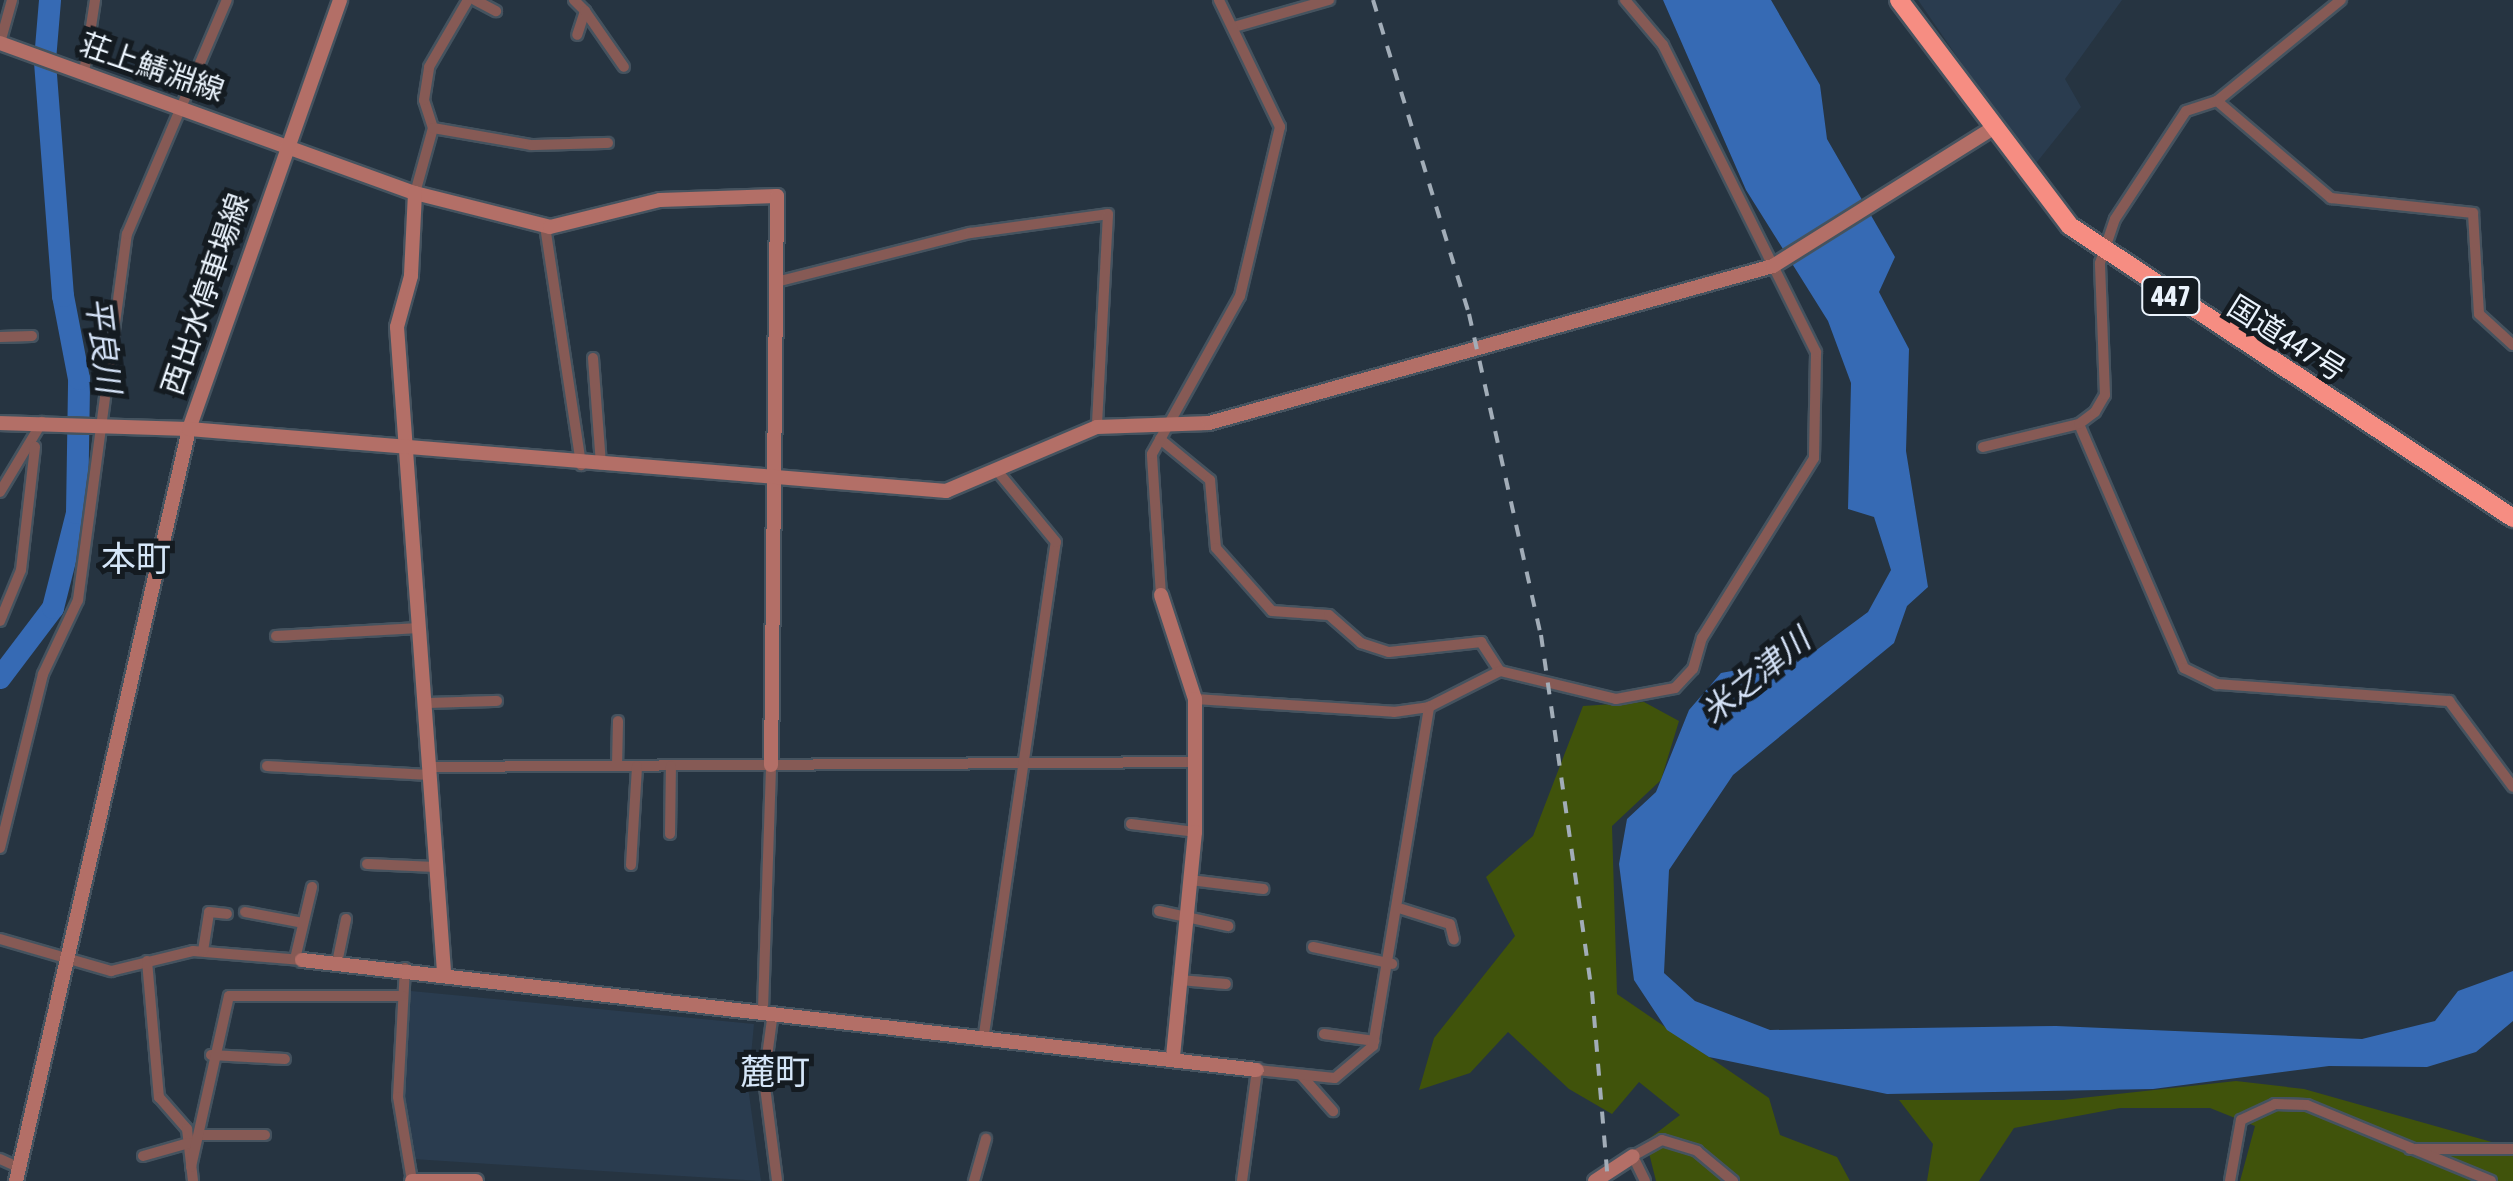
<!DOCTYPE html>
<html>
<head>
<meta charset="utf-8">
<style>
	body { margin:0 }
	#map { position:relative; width:2513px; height:1181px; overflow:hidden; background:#263441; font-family:"Asap Condensed","Noto Sans JP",sans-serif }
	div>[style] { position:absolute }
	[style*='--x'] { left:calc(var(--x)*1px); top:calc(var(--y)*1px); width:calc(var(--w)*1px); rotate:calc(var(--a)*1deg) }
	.built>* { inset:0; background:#2a3c4f }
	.green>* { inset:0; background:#40530b }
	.water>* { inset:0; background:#366ab4 }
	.river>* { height:22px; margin:-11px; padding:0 11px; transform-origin:11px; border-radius:11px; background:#366ab4 }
	.roads { filter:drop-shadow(2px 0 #45535f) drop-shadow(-2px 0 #45535f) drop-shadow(0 2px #45535f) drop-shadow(0 -2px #45535f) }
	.street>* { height:10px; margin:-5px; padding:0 5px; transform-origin:5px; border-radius:5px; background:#865a55 }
	.secondary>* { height:14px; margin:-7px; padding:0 7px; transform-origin:7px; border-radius:7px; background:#b36f67 }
	.highway>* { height:18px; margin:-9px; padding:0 9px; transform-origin:9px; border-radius:9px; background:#f68d82 }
	.rail>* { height:4px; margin-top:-2px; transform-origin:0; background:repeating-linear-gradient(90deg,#a2adb8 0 12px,transparent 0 24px) }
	span { translate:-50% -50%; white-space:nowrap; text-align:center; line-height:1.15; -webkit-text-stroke:10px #141b21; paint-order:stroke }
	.shield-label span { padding:2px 8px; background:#141b21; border:2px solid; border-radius:8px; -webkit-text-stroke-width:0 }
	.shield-label { font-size:28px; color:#eaf3fc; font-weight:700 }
	.street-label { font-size:30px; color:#eaf3fc }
	.water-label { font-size:32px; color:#d4e2f7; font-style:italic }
	.quarter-label { font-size:35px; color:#d5e6f8 }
</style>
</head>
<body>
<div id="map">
	<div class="built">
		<div style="clip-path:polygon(1918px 0,2122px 0,2065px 79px,2081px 107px,2033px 167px)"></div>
		<div style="clip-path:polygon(411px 991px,754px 1024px,748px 1087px,761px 1181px,413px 1159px,401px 1061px)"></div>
	</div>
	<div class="green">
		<div style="clip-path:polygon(1644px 702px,1679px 721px,1661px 780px,1612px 826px,1617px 994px,1769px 1098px,1780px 1135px,1837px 1157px,1850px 1181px,1656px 1181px,1646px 1141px,1680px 1115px,1639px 1082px,1612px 1114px,1569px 1089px,1508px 1032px,1470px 1073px,1419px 1090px,1434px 1038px,1515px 936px,1486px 877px,1533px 836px,1583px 706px)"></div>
		<div style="clip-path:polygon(2236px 1081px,2304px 1089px,2513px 1148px,2513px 1181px,2240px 1181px,2255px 1126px,2210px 1108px,2120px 1108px,2014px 1128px,1979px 1181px,1927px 1181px,1933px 1144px,1899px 1100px,2063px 1100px)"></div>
	</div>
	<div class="water">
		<div style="clip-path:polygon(1663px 0,1771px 0,1820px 85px,1827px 139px,1895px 257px,1879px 292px,1909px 349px,1906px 451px,1928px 587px,1907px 606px,1894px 643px,1733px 775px,1669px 870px,1664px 973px,1695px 1001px,1770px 1030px,2056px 1026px,2362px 1039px,2435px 1021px,2458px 991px,2513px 971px,2513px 1021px,2476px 1052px,2427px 1067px,2329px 1066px,2153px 1089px,1887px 1094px,1709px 1057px,1667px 1030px,1634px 980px,1619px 864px,1627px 819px,1656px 792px,1689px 710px,1721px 673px,1807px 657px,1868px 612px,1891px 570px,1874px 517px,1848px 509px,1851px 383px,1828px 321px,1746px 190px)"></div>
	</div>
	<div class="river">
		<div style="--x:0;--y:678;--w:88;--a:-52.9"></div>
		<div style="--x:53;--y:608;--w:98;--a:-75.8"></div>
		<div style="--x:77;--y:513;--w:134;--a:-89.1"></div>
		<div style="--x:79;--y:379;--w:85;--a:-100.9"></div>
		<div style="--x:63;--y:296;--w:237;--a:-94.4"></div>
		<div style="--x:45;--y:60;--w:60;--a:-85.2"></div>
	</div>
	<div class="roads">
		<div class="street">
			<div style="--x:475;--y:0;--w:24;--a:28"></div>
			<div style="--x:574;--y:0;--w:16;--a:45"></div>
			<div style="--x:585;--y:11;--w:25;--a:108"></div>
			<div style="--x:585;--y:11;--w:68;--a:55.1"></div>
			<div style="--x:1234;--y:27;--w:99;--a:-15.9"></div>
			<div style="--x:0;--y:43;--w:45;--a:-74.4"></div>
			<div style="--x:84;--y:73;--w:74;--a:-81.4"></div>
			<div style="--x:2217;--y:101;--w:150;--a:40.4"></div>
			<div style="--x:2331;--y:198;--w:143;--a:6"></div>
			<div style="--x:2473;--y:213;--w:101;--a:86.6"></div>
			<div style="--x:2479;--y:314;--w:46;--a:42.4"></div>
			<div style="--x:433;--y:128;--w:29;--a:-108"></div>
			<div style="--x:424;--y:100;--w:33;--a:-81"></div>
			<div style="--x:429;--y:67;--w:78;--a:-59.8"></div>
			<div style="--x:415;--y:193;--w:67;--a:-74.5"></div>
			<div style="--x:433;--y:128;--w:99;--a:9.8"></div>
			<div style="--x:531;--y:145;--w:77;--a:-1.5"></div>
			<div style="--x:545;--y:226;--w:242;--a:81.4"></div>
			<div style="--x:780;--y:281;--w:196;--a:-14.2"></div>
			<div style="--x:970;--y:233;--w:139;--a:-7.8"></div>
			<div style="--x:1108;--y:214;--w:213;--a:93"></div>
			<div style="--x:0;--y:337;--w:32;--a:-2"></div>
			<div style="--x:593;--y:358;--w:107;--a:85.7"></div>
			<div style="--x:2079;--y:424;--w:266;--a:66.7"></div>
			<div style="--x:2184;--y:668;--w:37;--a:26"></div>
			<div style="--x:2217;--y:684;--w:233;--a:4.2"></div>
			<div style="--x:2449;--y:701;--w:107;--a:53.3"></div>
			<div style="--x:1160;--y:439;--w:65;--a:39.4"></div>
			<div style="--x:1210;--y:480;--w:68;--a:85"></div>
			<div style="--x:1216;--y:548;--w:84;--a:48.4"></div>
			<div style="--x:1272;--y:611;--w:57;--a:4"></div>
			<div style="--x:1329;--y:615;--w:43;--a:41.2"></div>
			<div style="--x:1361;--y:643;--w:29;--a:18"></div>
			<div style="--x:1389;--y:652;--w:93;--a:-6.2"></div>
			<div style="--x:1481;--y:642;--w:35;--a:57"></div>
			<div style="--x:1983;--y:447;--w:99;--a:-13.5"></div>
			<div style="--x:2079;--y:424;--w:20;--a:-37"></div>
			<div style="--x:2095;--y:412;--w:20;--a:-60"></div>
			<div style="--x:2105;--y:395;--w:132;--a:-92.2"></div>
			<div style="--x:2100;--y:263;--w:46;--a:-71.2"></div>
			<div style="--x:2115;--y:219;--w:129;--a:-56.7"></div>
			<div style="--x:2186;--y:111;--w:33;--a:-18"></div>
			<div style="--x:2217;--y:101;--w:160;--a:-39.2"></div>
			<div style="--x:0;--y:492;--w:82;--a:-59"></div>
			<div style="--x:1161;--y:595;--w:141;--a:-93.7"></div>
			<div style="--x:1152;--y:454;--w:181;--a:-60.9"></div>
			<div style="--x:1240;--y:296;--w:174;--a:-76.7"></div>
			<div style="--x:1280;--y:127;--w:141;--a:-115.7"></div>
			<div style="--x:0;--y:621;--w:55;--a:-67.6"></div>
			<div style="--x:21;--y:570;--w:124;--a:-83.5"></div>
			<div style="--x:276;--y:636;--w:143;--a:-3.2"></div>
			<div style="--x:1195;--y:699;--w:199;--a:3.7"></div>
			<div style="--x:1394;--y:712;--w:35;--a:-8"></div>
			<div style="--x:1429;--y:707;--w:80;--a:-26.9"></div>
			<div style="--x:1500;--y:671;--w:119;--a:13.6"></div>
			<div style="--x:1616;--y:699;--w:60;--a:-10.6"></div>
			<div style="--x:1675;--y:688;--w:26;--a:-47"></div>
			<div style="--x:1693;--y:669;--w:32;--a:-74"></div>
			<div style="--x:1702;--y:638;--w:212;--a:-58.1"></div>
			<div style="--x:1814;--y:458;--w:106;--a:-88.9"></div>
			<div style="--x:1816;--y:352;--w:343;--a:-116.5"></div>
			<div style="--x:1663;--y:45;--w:59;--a:-130.2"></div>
			<div style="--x:424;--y:703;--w:73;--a:-1.6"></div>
			<div style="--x:267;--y:766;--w:162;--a:3.2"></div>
			<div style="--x:617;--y:766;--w:45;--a:-88.7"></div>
			<div style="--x:428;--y:767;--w:768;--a:-0.37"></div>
			<div style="--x:1131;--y:824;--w:64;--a:7.1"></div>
			<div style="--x:670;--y:834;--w:68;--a:-89.2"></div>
			<div style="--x:0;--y:848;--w:179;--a:-76.1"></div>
			<div style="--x:43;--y:674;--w:82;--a:-64.7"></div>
			<div style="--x:78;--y:600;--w:369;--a:-82.4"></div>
			<div style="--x:127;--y:234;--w:254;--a:-66.9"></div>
			<div style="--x:367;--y:864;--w:69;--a:2.5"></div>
			<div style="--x:631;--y:865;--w:99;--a:-86.5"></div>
			<div style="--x:1190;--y:880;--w:74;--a:7"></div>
			<div style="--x:1402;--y:909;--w:50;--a:17.4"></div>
			<div style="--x:1450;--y:924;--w:16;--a:76"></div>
			<div style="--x:1159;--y:911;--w:71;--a:12.3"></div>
			<div style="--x:245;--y:912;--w:59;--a:10.7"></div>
			<div style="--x:0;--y:939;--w:116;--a:16.1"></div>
			<div style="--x:111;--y:971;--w:84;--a:-13.7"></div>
			<div style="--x:193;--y:951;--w:109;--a:4.7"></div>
			<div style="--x:1313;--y:947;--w:81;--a:12.1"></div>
			<div style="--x:203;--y:951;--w:39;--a:-81"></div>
			<div style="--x:209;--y:912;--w:18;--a:6"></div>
			<div style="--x:295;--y:959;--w:74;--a:-76.7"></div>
			<div style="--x:147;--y:961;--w:137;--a:85"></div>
			<div style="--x:159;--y:1097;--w:43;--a:48.8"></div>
			<div style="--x:187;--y:1129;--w:52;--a:83.4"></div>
			<div style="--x:337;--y:963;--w:45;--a:-78.4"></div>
			<div style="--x:405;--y:968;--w:129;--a:93.1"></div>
			<div style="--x:398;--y:1097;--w:85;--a:80.5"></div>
			<div style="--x:1180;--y:980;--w:46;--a:5"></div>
			<div style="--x:763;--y:1009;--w:244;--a:-88.1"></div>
			<div style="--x:773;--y:1012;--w:68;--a:97.7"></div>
			<div style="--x:764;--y:1079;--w:103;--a:82.7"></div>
			<div style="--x:984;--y:1034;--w:497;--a:-81.7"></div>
			<div style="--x:1056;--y:542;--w:89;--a:-129.6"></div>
			<div style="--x:1324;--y:1034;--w:51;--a:7.8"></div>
			<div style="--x:211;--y:1055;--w:74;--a:3.1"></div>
			<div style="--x:1302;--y:1076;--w:47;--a:48.5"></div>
			<div style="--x:199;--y:1135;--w:66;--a:0"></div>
			<div style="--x:2410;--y:1149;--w:103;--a:0"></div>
			<div style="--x:143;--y:1156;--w:48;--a:-15.8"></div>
			<div style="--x:0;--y:1159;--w:22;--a:24"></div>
			<div style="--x:191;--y:1167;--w:175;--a:-77.5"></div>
			<div style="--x:229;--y:996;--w:174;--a:0"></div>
			<div style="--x:974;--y:1181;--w:44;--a:-74.1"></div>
			<div style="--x:1242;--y:1181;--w:112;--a:-82.3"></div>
			<div style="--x:1257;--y:1070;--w:78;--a:5.9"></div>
			<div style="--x:1335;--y:1078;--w:50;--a:-40.1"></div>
			<div style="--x:1373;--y:1046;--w:344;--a:-80.6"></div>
			<div style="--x:1645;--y:1181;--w:28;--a:-116"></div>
			<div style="--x:1633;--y:1156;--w:33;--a:-29"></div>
			<div style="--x:1662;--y:1140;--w:37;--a:17"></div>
			<div style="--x:1697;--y:1151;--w:47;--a:39.8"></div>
			<div style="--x:2230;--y:1181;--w:62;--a:-79.8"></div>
			<div style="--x:2241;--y:1120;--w:38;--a:-25"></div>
			<div style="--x:2275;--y:1104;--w:32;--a:2"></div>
			<div style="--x:2307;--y:1105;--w:199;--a:22.4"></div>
		</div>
		<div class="secondary">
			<div style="--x:0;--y:43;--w:441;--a:19.9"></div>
			<div style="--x:415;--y:193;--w:139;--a:14.1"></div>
			<div style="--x:550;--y:227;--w:113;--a:-13.8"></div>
			<div style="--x:660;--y:200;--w:117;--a:-2"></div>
			<div style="--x:777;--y:196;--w:569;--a:90.6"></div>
			<div style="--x:415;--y:193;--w:83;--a:92.8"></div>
			<div style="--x:411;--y:276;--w:53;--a:105.4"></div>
			<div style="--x:397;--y:327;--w:646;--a:85.83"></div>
			<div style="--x:0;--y:423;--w:189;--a:1.8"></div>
			<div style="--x:189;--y:429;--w:455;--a:-70.6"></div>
			<div style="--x:1161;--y:595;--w:109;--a:71.9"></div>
			<div style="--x:1195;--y:699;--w:133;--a:90"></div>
			<div style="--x:1195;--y:832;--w:227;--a:95.6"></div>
			<div style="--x:302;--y:960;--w:961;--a:6.57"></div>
			<div style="--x:16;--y:1181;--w:772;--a:-77.04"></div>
			<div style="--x:189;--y:429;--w:760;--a:4.68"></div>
			<div style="--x:946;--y:491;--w:164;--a:-23"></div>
			<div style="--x:1097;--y:427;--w:112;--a:-2"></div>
			<div style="--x:1209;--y:423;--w:585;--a:-15.56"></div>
			<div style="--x:1773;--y:266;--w:256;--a:-32.1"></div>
			<div style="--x:412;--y:1181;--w:64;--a:0"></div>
			<div style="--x:1595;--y:1181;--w:45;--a:-33.3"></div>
		</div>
		<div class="highway">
			<div style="--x:1899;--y:0;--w:283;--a:52.9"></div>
			<div style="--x:2070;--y:226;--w:531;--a:33.39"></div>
		</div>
	</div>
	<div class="rail">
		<div style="--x:1373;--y:0;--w:328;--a:73"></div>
		<div style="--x:1469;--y:314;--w:329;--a:77.4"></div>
		<div style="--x:1541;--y:635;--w:361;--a:81.9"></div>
		<div style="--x:1592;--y:992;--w:190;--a:85.2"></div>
	</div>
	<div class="shield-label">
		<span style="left:2171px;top:296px">447</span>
	</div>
	<div class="street-label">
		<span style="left:152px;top:67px;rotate:19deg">荘上鯖淵線</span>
		<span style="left:205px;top:294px;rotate:-71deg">西出水停車場線</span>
		<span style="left:2287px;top:338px;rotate:32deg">国道447号</span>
	</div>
	<div class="water-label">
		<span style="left:103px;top:345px;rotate:83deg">平良川</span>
		<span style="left:1756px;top:676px;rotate:-39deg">米之津川</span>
	</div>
	<div class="quarter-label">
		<span style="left:136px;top:558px">本町</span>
		<span style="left:775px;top:1071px">麓町</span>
	</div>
</div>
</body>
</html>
